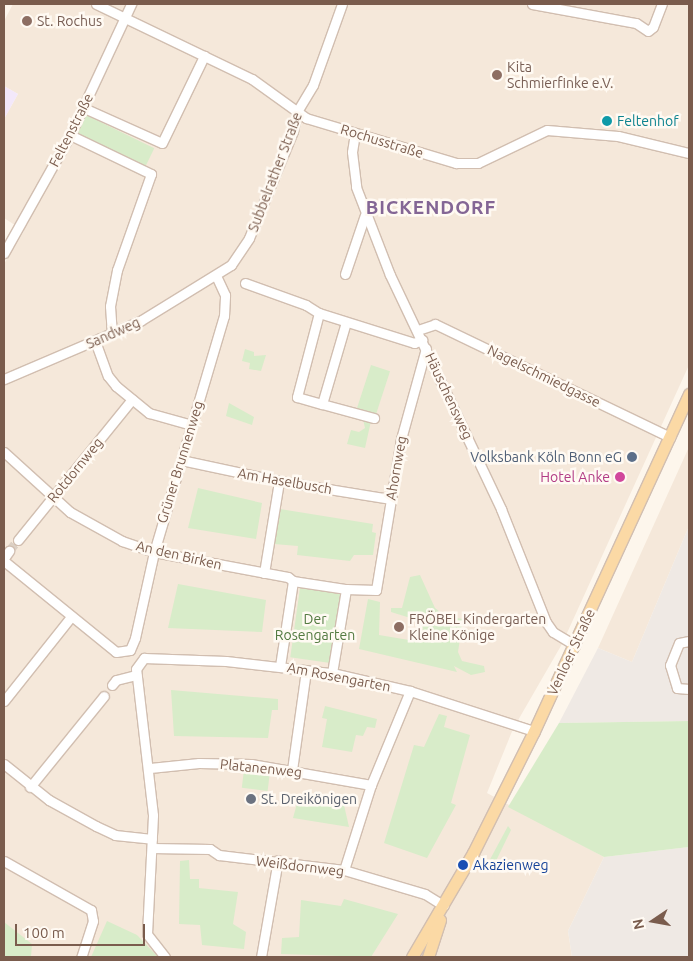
<!DOCTYPE html>
<html>
<head>
<meta charset="utf-8">
<style>
	body { margin:0 }
	#map { position:relative; width:693px; height:961px; overflow:hidden; background:#fdf6ec; font-family:Ubuntu,sans-serif }
	div>[style] { position:absolute }
	[style*='--x'] { left:calc(var(--x)*1px); top:calc(var(--y)*1px); width:calc(var(--w)*1px); rotate:calc(var(--a)*1deg) }
	.residential>* { inset:0; background:#f5e8da }
	.industrial>* { inset:0; background:#efe9e4 }
	.education>* { inset:0; background:#f3e8fa }
	.green>* { inset:0; background:#d8ecc9; transform-origin:0 0 }
	.minor-tunnel>* { height:9px; margin-top:-4.5px; transform-origin:0; background:repeating-linear-gradient(90deg,#dcd0c4 0 9px,transparent 0 13.5px) }
	.roads { filter:drop-shadow(1px 0 #d1beb0) drop-shadow(-1px 0 #d1beb0) drop-shadow(0 1px #d1beb0) drop-shadow(0 -1px #d1beb0) }
	.minor>* { height:9px; margin:-4.5px; padding:0 4.5px; transform-origin:4.5px; border-radius:4.5px; background:#fff }
	.major>* { height:11px; margin:-5.5px; padding:0 5.5px; transform-origin:5.5px; border-radius:5.5px; background:#fbd9a5 }
	.dots>* { width:14px; height:14px; translate:-50% -50%; box-sizing:border-box; border:2px solid #fffaf3; border-radius:50% }
	span { translate:-50% -50%; white-space:nowrap; text-align:center; line-height:1.15; -webkit-text-stroke:5px #fffaf3; paint-order:stroke }
	.education-label { font-size:14px; color:#785e54 }
	.left { translate:0 -50%; text-align:left }
	.culture-label { font-size:14px; color:#0d838f }
	.street-label { font-size:14px; color:#7a5c4d }
	.service-label { font-size:14px; color:#4e5e75 }
	.right { translate:-100% -50%; text-align:right }
	.hotel-label { font-size:14px; color:#b23c85 }
	.park-label { font-size:14px; color:#537a41 }
	.worship-label { font-size:14px; color:#5b616d }
	.transit-label { font-size:14px; color:#164399 }
	.district-label { font-size:19px; color:#846695; font-weight:700; letter-spacing:1px }
	.frame { position:absolute; inset:0; border:5px solid #7a5c4d; pointer-events:none }
	.north { position:absolute; left:628px; top:896px; width:50px; height:50px; -webkit-text-stroke:4px #fffaf3; paint-order:stroke; rotate:258deg; font-size:14px; font-weight:700; line-height:20px; text-align:center; color:#7a5c4d }
	.north::after { content:''; display:block; margin:auto; width:18px; height:22px; background:#7a5c4d; clip-path:polygon(50% 0,100% 100%,50% 72%,0 100%) }
	.scale { position:absolute; left:15px; top:924px; width:130px; height:22px; box-sizing:border-box; border:2px solid #7a5c4d; border-top:0; padding-left:6px; font-size:15px; line-height:18px; white-space:nowrap; color:#7a5c4d; -webkit-text-stroke:4px #fffaf3; paint-order:stroke }
</style>
</head>
<body>
<div id="map">
	<div class="residential">
		<div style="clip-path:polygon(13px 4px,689px 4px,689px 365px,562px 644px,513px 729px,487px 793px,604px 857px,568px 931px,572px 957px,4px 957px,4px 264px,24px 231px,4px 218px,4px 119px,18px 94px,4px 86px,4px 21px)"></div>
		<div style="clip-path:polygon(689px 447px,689px 526px,632px 662px,598px 648px)"></div>
	</div>
	<div class="industrial">
		<div style="clip-path:polygon(689px 526px,689px 721px,559px 723px,598px 648px,632px 662px)"></div>
		<div style="clip-path:polygon(689px 847px,689px 957px,572px 957px,568px 931px,604px 857px)"></div>
	</div>
	<div class="education">
		<div style="clip-path:polygon(4px 86px,18px 94px,4px 119px)"></div>
	</div>
	<div class="green">
		<div style="left:86px;top:115px;width:76px;height:20px;rotate:26deg"></div>
		<div style="clip-path:polygon(245px 349px,254px 352px,254px 356px,266px 355px,261px 371px,249px 369px,250px 363px,242px 361px)"></div>
		<div style="left:371px;top:365px;width:20px;height:45px;rotate:18deg"></div>
		<div style="clip-path:polygon(229px 403px,254px 417px,252px 425px,226px 416px)"></div>
		<div style="clip-path:polygon(363px 419px,371px 421px,365px 448px,347px 444px,351px 430px,359px 432px,365px 428px)"></div>
		<div style="clip-path:polygon(198px 488px,262px 503px,256px 539px,188px 528px)"></div>
		<div style="clip-path:polygon(280px 509px,373px 524px,372px 532px,376px 533px,373px 555px,354px 555px,350px 561px,297px 555px,298px 546px,274px 544px)"></div>
		<div style="clip-path:polygon(420px 575px,435px 608px,445px 616px,463px 619px,458px 652px,462px 661px,484px 666px,485px 672px,471px 675px,454px 666px,457px 672px,359px 649px,368px 599px,380px 602px,379px 635px,415px 641px,420px 638px,423px 628px,418px 626px,420px 621px,391px 612px,391px 608px,402px 608px,410px 577px)"></div>
		<div style="clip-path:polygon(178px 584px,266px 600px,262px 632px,168px 628px)"></div>
		<div style="left:300px;top:588px;width:42px;height:70px;rotate:8deg"></div>
		<div style="clip-path:polygon(171px 690px,278px 699px,278px 710px,272px 710px,268px 738px,174px 736px)"></div>
		<div style="clip-path:polygon(325px 706px,377px 719px,375px 728px,367px 727px,363px 736px,356px 735px,352px 752px,322px 747px,327px 719px,322px 718px)"></div>
		<div style="clip-path:polygon(439px 714px,447px 716px,444px 727px,470px 735px,451px 803px,456px 805px,427px 858px,384px 843px,414px 745px,424px 747px)"></div>
		<div style="clip-path:polygon(689px 721px,689px 847px,604px 857px,508px 807px,559px 723px)"></div>
		<div style="left:244px;top:770px;width:26px;height:18px;rotate:7deg"></div>
		<div style="clip-path:polygon(299px 796px,344px 805px,349px 827px,293px 818px)"></div>
		<div style="clip-path:polygon(508px 826px,511px 830px,495px 863px,487px 865px)"></div>
		<div style="clip-path:polygon(189px 860px,190px 879px,199px 879px,199px 888px,238px 892px,233px 924px,246px 932px,244px 949px,202px 945px,200px 925px,179px 924px,180px 861px)"></div>
		<div style="clip-path:polygon(344px 899px,398px 914px,371px 957px,281px 954px,282px 938px,299px 937px,301px 900px,341px 906px)"></div>
		<div style="clip-path:polygon(107px 921px,137px 935px,158px 957px,91px 957px)"></div>
		<div style="clip-path:polygon(4px 922px,32px 944px,31px 957px,4px 957px)"></div>
	</div>
	<div class="minor-tunnel">
		<div style="--x:9;--y:551;--w:14;--a:-51"></div>
	</div>
	<div class="roads">
		<div class="minor">
			<div style="--x:96;--y:4;--w:173;--a:25.7"></div>
			<div style="--x:252;--y:79;--w:67;--a:35.8"></div>
			<div style="--x:306;--y:118;--w:157;--a:16.7"></div>
			<div style="--x:456;--y:163;--w:22;--a:0"></div>
			<div style="--x:478;--y:163;--w:76;--a:-25.6"></div>
			<div style="--x:547;--y:130;--w:71;--a:4.8"></div>
			<div style="--x:618;--y:136;--w:73;--a:13.5"></div>
			<div style="--x:532;--y:4;--w:106;--a:10.4"></div>
			<div style="--x:636;--y:23;--w:14;--a:34"></div>
			<div style="--x:648;--y:31;--w:6;--a:-39"></div>
			<div style="--x:653;--y:27;--w:25;--a:-69"></div>
			<div style="--x:84;--y:108;--w:85;--a:24.2"></div>
			<div style="--x:162;--y:143;--w:97;--a:-64.2"></div>
			<div style="--x:355;--y:133;--w:19;--a:99"></div>
			<div style="--x:352;--y:152;--w:35;--a:83"></div>
			<div style="--x:356;--y:187;--w:94;--a:68.9"></div>
			<div style="--x:390;--y:275;--w:259;--a:64.6"></div>
			<div style="--x:501;--y:509;--w:122;--a:68.3"></div>
			<div style="--x:546;--y:622;--w:12;--a:55"></div>
			<div style="--x:553;--y:632;--w:26;--a:31"></div>
			<div style="--x:70;--y:135;--w:90;--a:25.7"></div>
			<div style="--x:151;--y:174;--w:102;--a:109.5"></div>
			<div style="--x:117;--y:270;--w:37;--a:101"></div>
			<div style="--x:110;--y:306;--w:27;--a:86"></div>
			<div style="--x:4;--y:253;--w:135;--a:-60.8"></div>
			<div style="--x:70;--y:135;--w:145;--a:-65"></div>
			<div style="--x:345;--y:274;--w:62;--a:-71.3"></div>
			<div style="--x:245;--y:283;--w:65;--a:19.8"></div>
			<div style="--x:306;--y:305;--w:15;--a:32"></div>
			<div style="--x:319;--y:313;--w:100;--a:17.5"></div>
			<div style="--x:414;--y:343;--w:9;--a:-21"></div>
			<div style="--x:319;--y:313;--w:87;--a:104.7"></div>
			<div style="--x:297;--y:397;--w:26;--a:16"></div>
			<div style="--x:322;--y:404;--w:85;--a:-73.7"></div>
			<div style="--x:418;--y:330;--w:18;--a:-19"></div>
			<div style="--x:435;--y:324;--w:261;--a:25.7"></div>
			<div style="--x:95;--y:341;--w:37;--a:70"></div>
			<div style="--x:108;--y:376;--w:13;--a:51"></div>
			<div style="--x:116;--y:386;--w:43;--a:39.3"></div>
			<div style="--x:149;--y:413;--w:45;--a:15.6"></div>
			<div style="--x:4;--y:379;--w:148;--a:-23.1"></div>
			<div style="--x:140;--y:321;--w:107;--a:-31.6"></div>
			<div style="--x:231;--y:265;--w:32;--a:-56"></div>
			<div style="--x:249;--y:238;--w:116;--a:-67.6"></div>
			<div style="--x:293;--y:131;--w:22;--a:-77"></div>
			<div style="--x:298;--y:110;--w:29;--a:-59"></div>
			<div style="--x:313;--y:85;--w:86;--a:-70.3"></div>
			<div style="--x:322;--y:404;--w:54;--a:15.1"></div>
			<div style="--x:4;--y:452;--w:89;--a:42.3"></div>
			<div style="--x:70;--y:512;--w:60;--a:29.1"></div>
			<div style="--x:122;--y:541;--w:34;--a:19"></div>
			<div style="--x:154;--y:552;--w:136;--a:10.6"></div>
			<div style="--x:288;--y:577;--w:6;--a:39"></div>
			<div style="--x:293;--y:581;--w:54;--a:8.6"></div>
			<div style="--x:346;--y:589;--w:30;--a:2"></div>
			<div style="--x:376;--y:590;--w:153;--a:-80.6"></div>
			<div style="--x:401;--y:439;--w:94;--a:-74.6"></div>
			<div style="--x:181;--y:460;--w:100;--a:12.1"></div>
			<div style="--x:279;--y:481;--w:112;--a:9.2"></div>
			<div style="--x:18;--y:540;--w:181;--a:-51"></div>
			<div style="--x:4;--y:558;--w:9;--a:-54"></div>
			<div style="--x:4;--y:561;--w:144;--a:39.1"></div>
			<div style="--x:116;--y:652;--w:14;--a:-8"></div>
			<div style="--x:130;--y:650;--w:13;--a:-67"></div>
			<div style="--x:135;--y:638;--w:88;--a:-77.5"></div>
			<div style="--x:154;--y:552;--w:246;--a:-73.5"></div>
			<div style="--x:224;--y:316;--w:21;--a:-87"></div>
			<div style="--x:225;--y:295;--w:21;--a:-115"></div>
			<div style="--x:264;--y:573;--w:93;--a:-80.7"></div>
			<div style="--x:689;--y:641;--w:10;--a:169"></div>
			<div style="--x:679;--y:643;--w:24;--a:112"></div>
			<div style="--x:670;--y:665;--w:24;--a:73"></div>
			<div style="--x:677;--y:688;--w:12;--a:5"></div>
			<div style="--x:280;--y:666;--w:86;--a:-81.3"></div>
			<div style="--x:332;--y:673;--w:85;--a:-80.5"></div>
			<div style="--x:112;--y:685;--w:6;--a:-51"></div>
			<div style="--x:116;--y:680;--w:21;--a:-14"></div>
			<div style="--x:4;--y:701;--w:106;--a:-51.5"></div>
			<div style="--x:4;--y:764;--w:58;--a:38.7"></div>
			<div style="--x:49;--y:800;--w:54;--a:29"></div>
			<div style="--x:96;--y:826;--w:21;--a:25"></div>
			<div style="--x:115;--y:835;--w:37;--a:6"></div>
			<div style="--x:150;--y:768;--w:49;--a:-5.8"></div>
			<div style="--x:199;--y:763;--w:52;--a:1.1"></div>
			<div style="--x:251;--y:764;--w:122;--a:9.9"></div>
			<div style="--x:292;--y:770;--w:101;--a:-82"></div>
			<div style="--x:30;--y:787;--w:117;--a:-50.9"></div>
			<div style="--x:152;--y:848;--w:58;--a:1"></div>
			<div style="--x:210;--y:849;--w:11;--a:34"></div>
			<div style="--x:219;--y:855;--w:126;--a:6.8"></div>
			<div style="--x:344;--y:870;--w:84;--a:16.5"></div>
			<div style="--x:425;--y:894;--w:22;--a:32"></div>
			<div style="--x:4;--y:861;--w:100;--a:29.4"></div>
			<div style="--x:91;--y:910;--w:11;--a:80"></div>
			<div style="--x:93;--y:921;--w:38;--a:108"></div>
			<div style="--x:344;--y:870;--w:89;--a:-72.4"></div>
			<div style="--x:371;--y:785;--w:102;--a:-67.5"></div>
			<div style="--x:165;--y:957;--w:29;--a:-128"></div>
			<div style="--x:147;--y:934;--w:119;--a:-87.1"></div>
			<div style="--x:153;--y:815;--w:147;--a:-96.6"></div>
			<div style="--x:136;--y:669;--w:14;--a:-54"></div>
			<div style="--x:144;--y:658;--w:82;--a:2.1"></div>
			<div style="--x:226;--y:661;--w:107;--a:6.5"></div>
			<div style="--x:332;--y:673;--w:80;--a:13"></div>
			<div style="--x:410;--y:691;--w:130;--a:17.9"></div>
			<div style="--x:261;--y:957;--w:98;--a:-80.1"></div>
		</div>
		<div class="major">
			<div style="--x:412;--y:957;--w:121;--a:-59.6"></div>
			<div style="--x:473;--y:853;--w:136;--a:-63.4"></div>
			<div style="--x:534;--y:731;--w:371;--a:-65.3"></div>
			<div style="--x:428;--y:957;--w:39;--a:-72"></div>
		</div>
	</div>
	<div class="dots">
		<div style="left:27px;top:21px;background:#8d6e63"></div>
		<div style="left:497px;top:75px;background:#8d6e63"></div>
		<div style="left:607px;top:121px;background:#0f9aa8"></div>
		<div style="left:632px;top:457px;background:#5c6f8a"></div>
		<div style="left:620px;top:477px;background:#d1479c"></div>
		<div style="left:399px;top:627px;background:#8d6e63"></div>
		<div style="left:251px;top:799px;background:#6b7280"></div>
		<div style="left:463px;top:865px;background:#1a4fb4"></div>
	</div>
	<div class="education-label">
		<span class="left" style="left:37px;top:21px">St. Rochus</span>
		<span class="left" style="left:507px;top:75px">Kita<br>Schmierfinke e.V.</span>
		<span class="left" style="left:409px;top:627px">FRÖBEL Kindergarten<br>Kleine Könige</span>
	</div>
	<div class="culture-label">
		<span class="left" style="left:617px;top:121px">Feltenhof</span>
	</div>
	<div class="street-label">
		<span style="left:71px;top:130px;rotate:-63deg">Feltenstraße</span>
		<span style="left:382px;top:141px;rotate:17deg">Rochusstraße</span>
		<span style="left:275px;top:172px;rotate:-69deg">Subbelrather Straße</span>
		<span style="left:113px;top:333px;rotate:-24deg">Sandweg</span>
		<span style="left:544px;top:376px;rotate:26deg">Nagelschmiedgasse</span>
		<span style="left:449px;top:396px;rotate:65deg">Häuschensweg</span>
		<span style="left:180px;top:462px;rotate:-73deg">Grüner Brunnenweg</span>
		<span style="left:396px;top:468px;rotate:-80deg">Ahornweg</span>
		<span style="left:75px;top:470px;rotate:-51deg">Rotdornweg</span>
		<span style="left:285px;top:481px;rotate:10deg">Am Haselbusch</span>
		<span style="left:179px;top:555px;rotate:13deg">An den Birken</span>
		<span style="left:571px;top:652px;rotate:-65deg">Venloer Straße</span>
		<span style="left:339px;top:677px;rotate:11deg">Am Rosengarten</span>
		<span style="left:261px;top:768px;rotate:6deg">Platanenweg</span>
		<span style="left:300px;top:866px;rotate:7deg">Weißdornweg</span>
	</div>
	<div class="service-label">
		<span class="right" style="left:622px;top:457px">Volksbank Köln Bonn eG</span>
	</div>
	<div class="hotel-label">
		<span class="right" style="left:610px;top:477px">Hotel Anke</span>
	</div>
	<div class="park-label">
		<span style="left:315px;top:627px">Der<br>Rosengarten</span>
	</div>
	<div class="worship-label">
		<span class="left" style="left:261px;top:799px">St. Dreikönigen</span>
	</div>
	<div class="transit-label">
		<span class="left" style="left:473px;top:865px">Akazienweg</span>
	</div>
	<div class="district-label">
		<span style="left:431px;top:208px">BICKENDORF</span>
	</div>
	<div class="frame"></div>
	<div class="north">N</div>
	<div class="scale">100 m</div>
</div>
</body>
</html>
